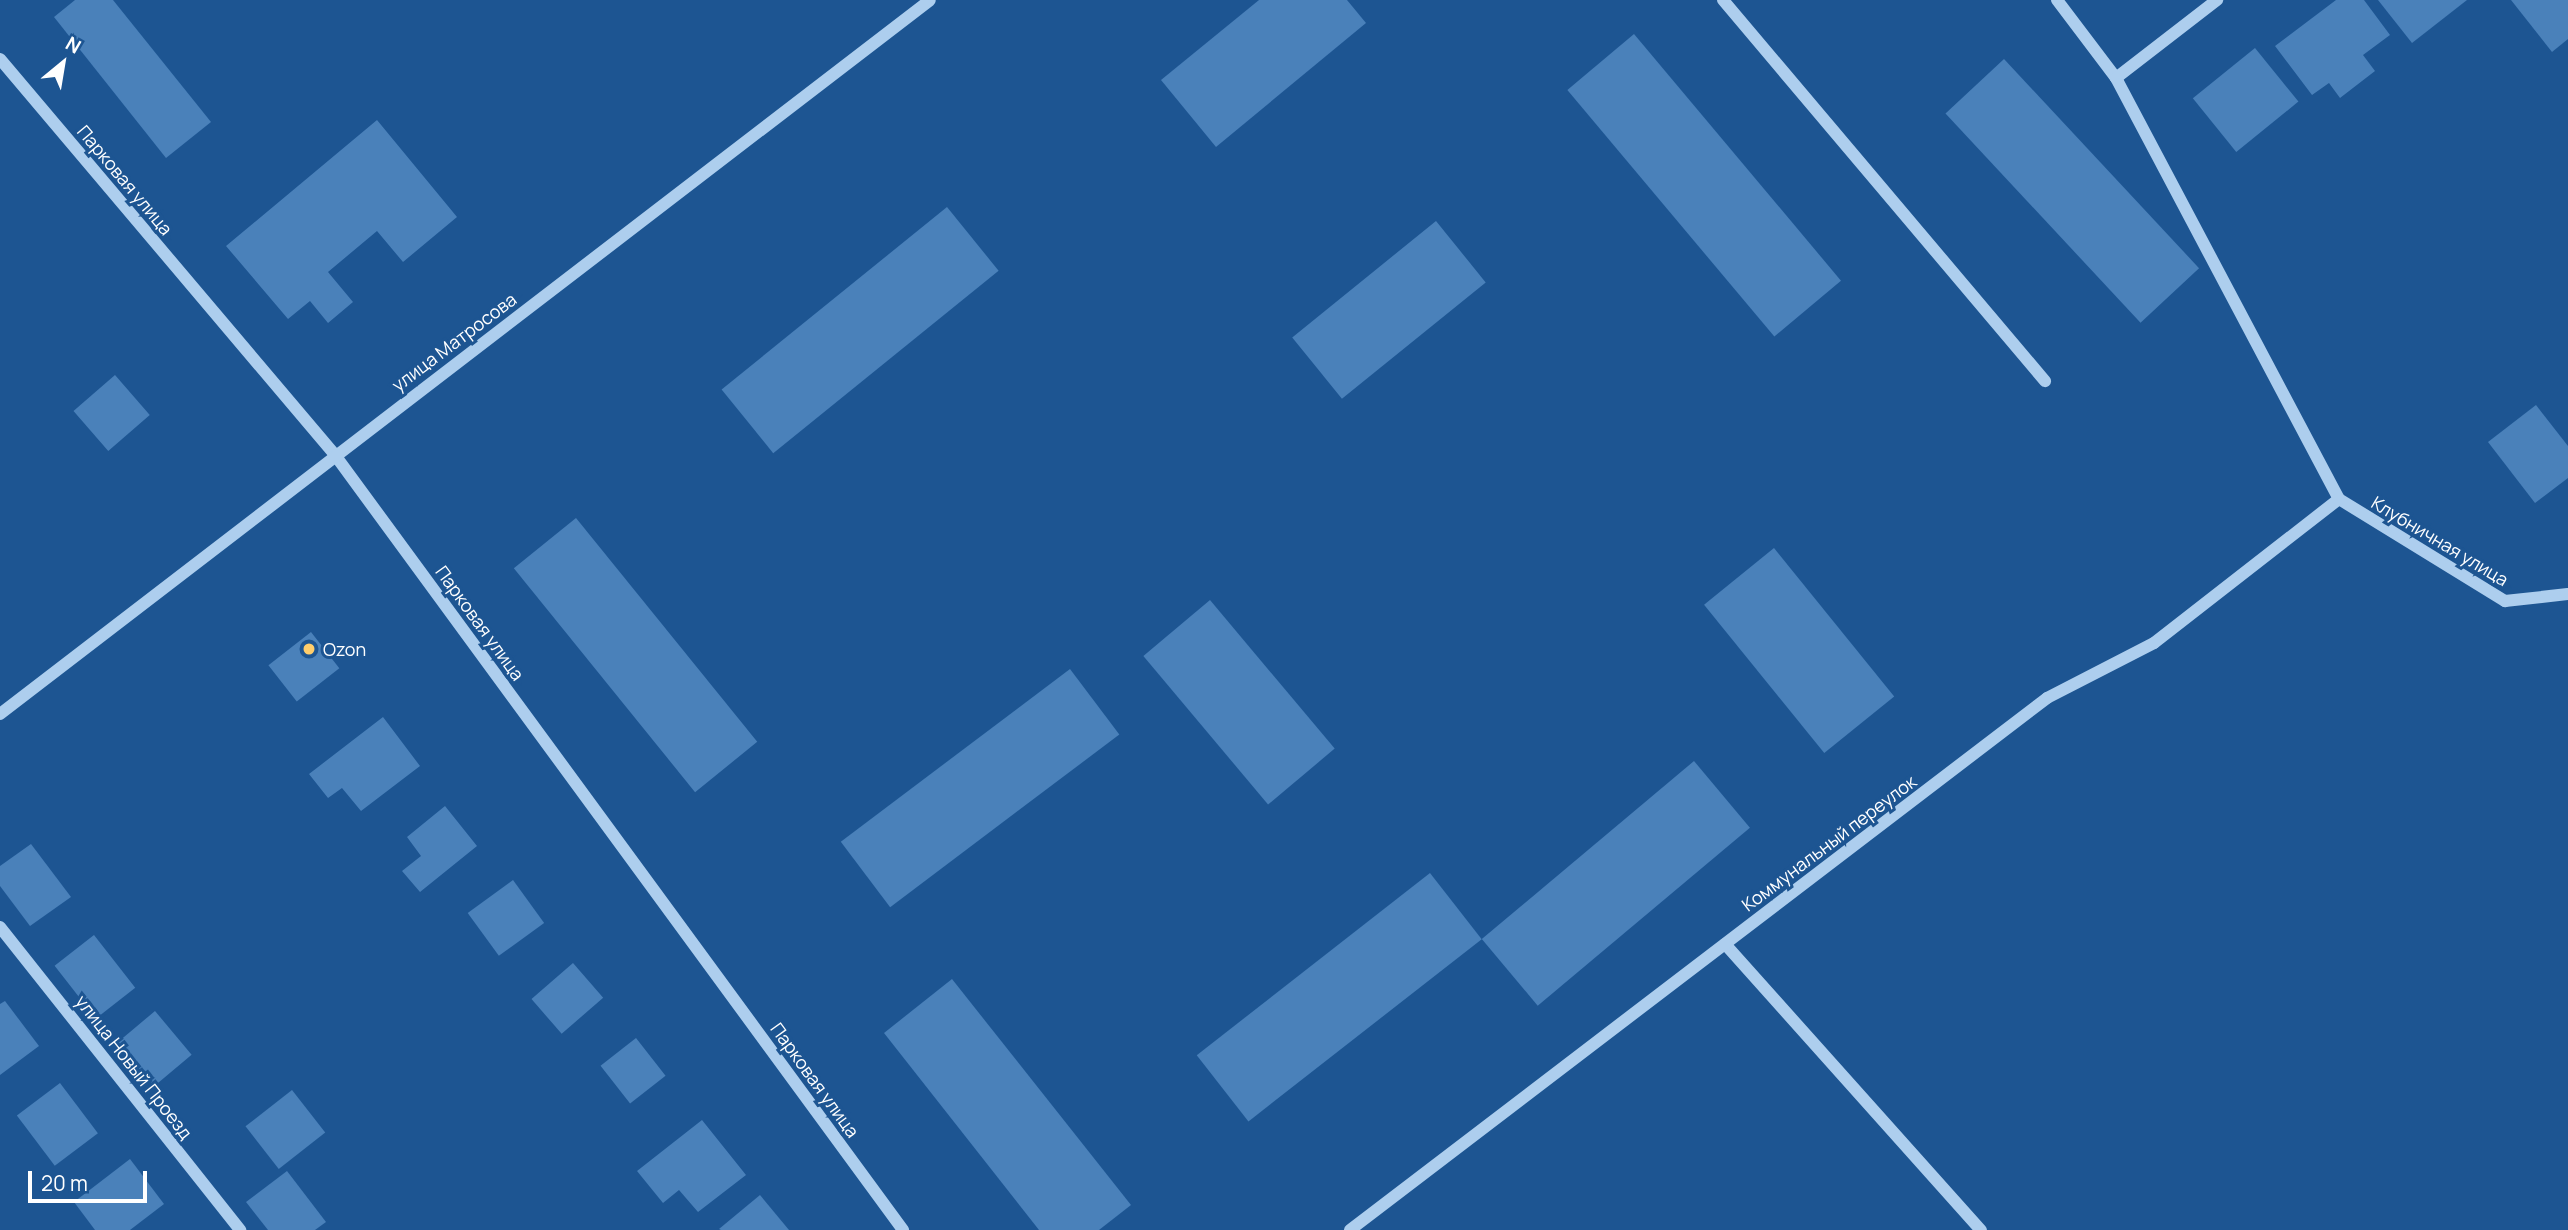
<!DOCTYPE html>
<html>
<head>
<meta charset="utf-8">
<style>
	body { margin:0 }
	#map { position:relative; width:2568px; height:1230px; overflow:hidden; background:#1d5592; font-family:Manrope,sans-serif }
	div>[style] { position:absolute }
	[style*='--x'] { left:calc(var(--x)*1px); top:calc(var(--y)*1px); width:calc(var(--w)*1px); rotate:calc(var(--a)*1deg) }
	.building>* { inset:0; background:#4a81ba; transform-origin:0 0 }
	.minor>* { height:12px; margin:-6px; padding:0 6px; transform-origin:6px; border-radius:6px; background:#adceee }
	.dots>* { width:19px; height:19px; translate:-50% -50%; box-sizing:border-box; border:4px solid #1d5592; border-radius:50% }
	span { translate:-50% -50%; white-space:nowrap; text-align:center; line-height:1.15; -webkit-text-stroke:6px #1d5592; paint-order:stroke }
	.street-label { font-size:18px; color:#fff }
	.poi-label { font-size:18px; color:#fff }
	.left { translate:0 -50%; text-align:left }
	.north { position:absolute; left:28px; top:28px; width:70px; height:70px; -webkit-text-stroke:5px #1d5592; paint-order:stroke; rotate:30deg; font-size:19px; font-weight:700; line-height:28px; text-align:center; color:#fff }
	.north::after { content:''; display:block; margin:auto; width:24px; height:32px; background:#fff; clip-path:polygon(50% 0,100% 100%,50% 72%,0 100%) }
	.scale { position:absolute; left:28px; top:1171px; width:119px; height:32px; box-sizing:border-box; border:4px solid #fff; border-top:0; padding-left:9px; font-size:21px; line-height:24px; white-space:nowrap; color:#fff; -webkit-text-stroke:5px #1d5592; paint-order:stroke }
</style>
</head>
<body>
<div id="map">
	<div class="building">
		<div style="clip-path:polygon(75px 0,113px 0,211px 122px,166px 158px,54px 17px)"></div>
		<div style="clip-path:polygon(1259px 0,1347px 0,1366px 23px,1216px 147px,1161px 80px)"></div>
		<div style="clip-path:polygon(2336px 0,2364px 0,2390px 35px,2363px 55px,2375px 71px,2340px 98px,2329px 83px,2312px 95px,2275px 46px)"></div>
		<div style="clip-path:polygon(2378px 0,2467px 0,2412px 43px)"></div>
		<div style="clip-path:polygon(2511px 0,2568px 0,2568px 39px,2552px 52px)"></div>
		<div style="left:1634px;top:34px;width:322px;height:87px;rotate:50deg"></div>
		<div style="left:2255px;top:48px;width:69px;height:80px;rotate:51deg"></div>
		<div style="left:2004px;top:59px;width:286px;height:80px;rotate:47deg"></div>
		<div style="clip-path:polygon(377px 120px,457px 217px,403px 262px,377px 231px,328px 272px,353px 302px,328px 323px,310px 301px,288px 319px,226px 246px)"></div>
		<div style="left:947px;top:207px;width:82px;height:290px;rotate:51deg"></div>
		<div style="left:1436px;top:221px;width:79px;height:185px;rotate:51deg"></div>
		<div style="left:115px;top:375px;width:53px;height:55px;rotate:49deg"></div>
		<div style="clip-path:polygon(2536px 405px,2568px 446px,2568px 478px,2535px 503px,2488px 442px)"></div>
		<div style="left:576px;top:518px;width:288px;height:80px;rotate:51deg"></div>
		<div style="left:1774px;top:548px;width:191px;height:90px;rotate:51deg"></div>
		<div style="left:1210px;top:600px;width:194px;height:87px;rotate:50deg"></div>
		<div style="left:311px;top:632px;width:46px;height:54px;rotate:52deg"></div>
		<div style="left:1070px;top:669px;width:82px;height:287px;rotate:53deg"></div>
		<div style="clip-path:polygon(383px 717px,420px 766px,361px 811px,342px 788px,328px 798px,309px 774px)"></div>
		<div style="left:1694px;top:761px;width:87px;height:277px;rotate:50deg"></div>
		<div style="clip-path:polygon(445px 806px,477px 846px,420px 892px,402px 871px,421px 856px,407px 837px)"></div>
		<div style="clip-path:polygon(31px 844px,71px 897px,30px 926px,0 886px,0 866px)"></div>
		<div style="left:1430px;top:873px;width:84px;height:296px;rotate:52deg"></div>
		<div style="left:513px;top:880px;width:53px;height:56px;rotate:54deg"></div>
		<div style="left:94px;top:935px;width:67px;height:50px;rotate:52deg"></div>
		<div style="left:573px;top:963px;width:46px;height:55px;rotate:49deg"></div>
		<div style="clip-path:polygon(952px 979px,1131px 1205px,1099px 1230px,1039px 1230px,884px 1033px)"></div>
		<div style="clip-path:polygon(5px 1001px,39px 1046px,0 1075px,0 1004px)"></div>
		<div style="left:155px;top:1011px;width:57px;height:49px;rotate:50deg"></div>
		<div style="left:636px;top:1038px;width:48px;height:45px;rotate:52deg"></div>
		<div style="left:60px;top:1083px;width:63px;height:54px;rotate:53deg"></div>
		<div style="left:292px;top:1090px;width:54px;height:59px;rotate:52deg"></div>
		<div style="clip-path:polygon(702px 1120px,746px 1175px,698px 1212px,679px 1190px,663px 1203px,637px 1171px)"></div>
		<div style="clip-path:polygon(130px 1159px,164px 1204px,130px 1230px,95px 1230px,74px 1202px)"></div>
		<div style="clip-path:polygon(287px 1171px,326px 1222px,315px 1230px,268px 1230px,246px 1202px)"></div>
		<div style="clip-path:polygon(760px 1195px,789px 1230px,721px 1230px,719px 1229px)"></div>
	</div>
	<div class="minor">
		<div style="--x:1723;--y:0;--w:499;--a:49.8"></div>
		<div style="--x:2057;--y:0;--w:98;--a:52.9"></div>
		<div style="--x:2116;--y:78;--w:476;--a:62.1"></div>
		<div style="--x:0;--y:59;--w:519;--a:49.77"></div>
		<div style="--x:335;--y:455;--w:961;--a:53.76"></div>
		<div style="--x:2116;--y:78;--w:128;--a:-37.7"></div>
		<div style="--x:2339;--y:499;--w:195;--a:31.6"></div>
		<div style="--x:2505;--y:601;--w:63;--a:-6.3"></div>
		<div style="--x:0;--y:714;--w:1172;--a:-37.51"></div>
		<div style="--x:0;--y:927;--w:387;--a:51.6"></div>
		<div style="--x:1725;--y:944;--w:384;--a:48.2"></div>
		<div style="--x:1350;--y:1230;--w:877;--a:-37.35"></div>
		<div style="--x:2047;--y:698;--w:120;--a:-27.2"></div>
		<div style="--x:2154;--y:643;--w:234;--a:-37.9"></div>
	</div>
	<div class="dots">
		<div style="left:309px;top:649px;background:#fecd6c"></div>
	</div>
	<div class="street-label">
		<span style="left:125px;top:180px;rotate:50deg">Парковая улица</span>
		<span style="left:454px;top:342px;rotate:-37deg">улица Матросова</span>
		<span style="left:2440px;top:541px;rotate:31deg">Клубничная улица</span>
		<span style="left:480px;top:623px;rotate:54deg">Парковая улица</span>
		<span style="left:1829px;top:843px;rotate:-37deg">Коммунальный переулок</span>
		<span style="left:134px;top:1067px;rotate:52deg">улица Новый Проезд</span>
		<span style="left:815px;top:1080px;rotate:54deg">Парковая улица</span>
	</div>
	<div class="poi-label">
		<span class="left" style="left:323px;top:649px">Ozon</span>
	</div>
	<div class="north">N</div>
	<div class="scale">20 m</div>
</div>
</body>
</html>
